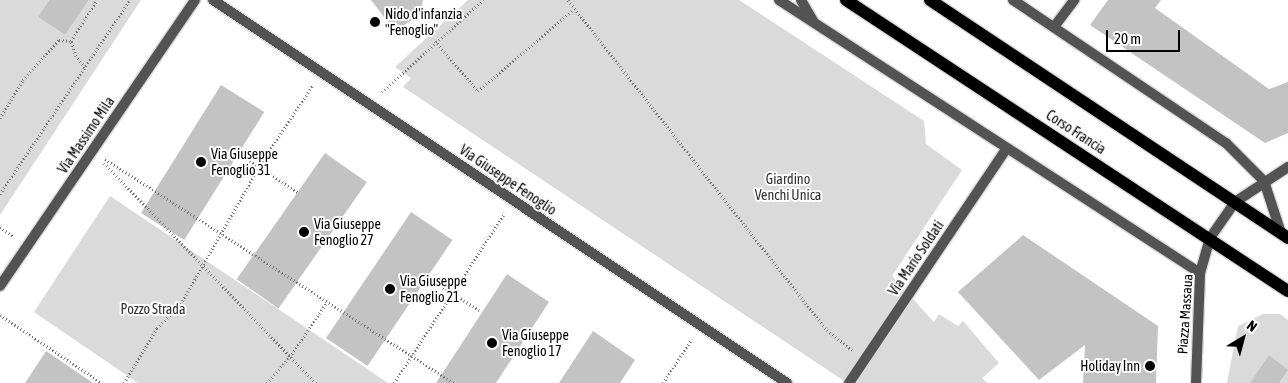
<!DOCTYPE html>
<html>
<head>
<meta charset="utf-8">
<style>
	body { margin:0 }
	#map { position:relative; width:1288px; height:383px; overflow:hidden; background:#fff; font-family:"Asap Condensed",sans-serif }
	div>[style] { position:absolute }
	[style*='--x'] { left:calc(var(--x)*1px); top:calc(var(--y)*1px); width:calc(var(--w)*1px); rotate:calc(var(--a)*1deg) }
	.green>* { inset:0; background:#dadada }
	.building>* { inset:0; background:#c3c3c3; transform-origin:0 0 }
	.path>* { height:3px; margin-top:-1.5px; transform-origin:0; background:repeating-linear-gradient(90deg,#757575 0 1px,transparent 0 3.5px) }
	.roads { filter:drop-shadow(1px 0 #dbdbdb) drop-shadow(-1px 0 #dbdbdb) drop-shadow(0 1px #dbdbdb) drop-shadow(0 -1px #dbdbdb) }
	.minor>* { height:10px; margin:-5px; padding:0 5px; transform-origin:5px; border-radius:5px; background:#535353 }
	.primary>* { height:12px; margin:-6px; padding:0 6px; transform-origin:6px; border-radius:6px; background:#000 }
	.dots>* { width:14px; height:14px; translate:-50% -50%; box-sizing:border-box; border:2px solid #fff; border-radius:50% }
	span { translate:-50% -50%; white-space:nowrap; text-align:center; line-height:1.15; -webkit-text-stroke:4px #fff; paint-order:stroke }
	.poi-label { font-size:14px; color:#000 }
	.left { translate:0 -50%; text-align:left }
	.right { translate:-100% -50%; text-align:right }
	.street-label { font-size:14px; color:#000 }
	.park-label { font-size:14px; color:#313131 }
	.north { position:absolute; left:1218px; top:313px; width:50px; height:50px; -webkit-text-stroke:4px #fff; paint-order:stroke; rotate:37deg; font-size:14px; font-weight:700; line-height:20px; text-align:center; color:#000 }
	.north::after { content:''; display:block; margin:auto; width:18px; height:22px; background:#000; clip-path:polygon(50% 0,100% 100%,50% 72%,0 100%) }
	.scale { position:absolute; left:1106px; top:30px; width:74px; height:22px; box-sizing:border-box; border:2px solid #000; border-top:0; padding-left:6px; font-size:15px; line-height:18px; white-space:nowrap; color:#000; -webkit-text-stroke:4px #fff; paint-order:stroke }
</style>
</head>
<body>
<div id="map">
	<div class="green">
		<div style="clip-path:polygon(0 0,49px 0,38px 17px,65px 35px,89px 0,141px 0,0 215px)"></div>
		<div style="clip-path:polygon(468px 0,739px 0,924px 121px,926px 144px,962px 170px,892px 276px,934px 322px,939px 314px,958px 326px,963px 321px,999px 363px,982px 378px,987px 383px,847px 383px,403px 87px,411px 78px,395px 67px)"></div>
		<div style="clip-path:polygon(110px 196px,388px 383px,138px 383px,34px 312px)"></div>
		<div style="clip-path:polygon(1263px 314px,1280px 314px,1288px 320px,1288px 383px,1227px 383px,1238px 326px)"></div>
	</div>
	<div class="building">
		<div style="clip-path:polygon(49px 0,89px 0,65px 35px,38px 17px)"></div>
		<div style="clip-path:polygon(371px 0,423px 0,419px 15px,403px 26px,387px 21px)"></div>
		<div style="clip-path:polygon(1108px 0,1161px 0,1155px 8px,1269px 89px,1288px 82px,1288px 133px,1265px 143px,1090px 25px)"></div>
		<div style="left:221px;top:85px;width:51px;height:151px;rotate:32deg"></div>
		<div style="left:325px;top:153px;width:51px;height:154px;rotate:35deg"></div>
		<div style="left:411px;top:212px;width:50px;height:152px;rotate:34deg"></div>
		<div style="clip-path:polygon(1023px 235px,1158px 326px,1156px 383px,1083px 383px,1085px 345px,1039px 380px,958px 292px)"></div>
		<div style="clip-path:polygon(507px 274px,549px 302px,496px 383px,436px 383px)"></div>
		<div style="clip-path:polygon(593px 331px,635px 360px,620px 383px,559px 383px)"></div>
		<div style="clip-path:polygon(46px 351px,93px 383px,25px 383px)"></div>
		<div style="clip-path:polygon(1269px 355px,1288px 370px,1279px 383px,1250px 383px)"></div>
	</div>
	<div class="path">
		<div style="--x:568;--y:0;--w:420;--a:51.9"></div>
		<div style="--x:827;--y:330;--w:32;--a:39"></div>
		<div style="--x:435;--y:41;--w:66;--a:49.3"></div>
		<div style="--x:478;--y:91;--w:126;--a:-40.5"></div>
		<div style="--x:85;--y:67;--w:14;--a:-129"></div>
		<div style="--x:76;--y:56;--w:16;--a:-108"></div>
		<div style="--x:71;--y:41;--w:49;--a:-57.6"></div>
		<div style="--x:382;--y:92;--w:137;--a:-42.3"></div>
		<div style="--x:0;--y:118;--w:44;--a:-58.8"></div>
		<div style="--x:23;--y:80;--w:54;--a:-48"></div>
		<div style="--x:59;--y:40;--w:12;--a:5"></div>
		<div style="--x:241;--y:155;--w:69;--a:33.2"></div>
		<div style="--x:105;--y:159;--w:415;--a:32.7"></div>
		<div style="--x:104;--y:163;--w:306;--a:46.1"></div>
		<div style="--x:0;--y:194;--w:234;--a:-56.2"></div>
		<div style="--x:0;--y:227;--w:17;--a:36"></div>
		<div style="--x:431;--y:280;--w:57;--a:32"></div>
		<div style="--x:0;--y:315;--w:123;--a:33.7"></div>
		<div style="--x:124;--y:383;--w:64;--a:-59"></div>
		<div style="--x:157;--y:328;--w:30;--a:-44"></div>
		<div style="--x:179;--y:307;--w:173;--a:-60.2"></div>
		<div style="--x:265;--y:157;--w:87;--a:-56.3"></div>
		<div style="--x:267;--y:383;--w:35;--a:-49"></div>
		<div style="--x:290;--y:357;--w:66;--a:-56.1"></div>
		<div style="--x:394;--y:383;--w:203;--a:-56.9"></div>
		<div style="--x:663;--y:383;--w:53;--a:-56.6"></div>
	</div>
	<div class="roads">
		<div class="minor">
			<div style="--x:213;--y:0;--w:690;--a:33.71"></div>
			<div style="--x:779;--y:0;--w:502;--a:32.96"></div>
			<div style="--x:801;--y:0;--w:24;--a:60"></div>
			<div style="--x:1013;--y:0;--w:257;--a:33.9"></div>
			<div style="--x:1226;--y:143;--w:54;--a:45"></div>
			<div style="--x:1264;--y:181;--w:55;--a:71.9"></div>
			<div style="--x:1054;--y:27;--w:34;--a:-53"></div>
			<div style="--x:0;--y:286;--w:346;--a:-55.7"></div>
			<div style="--x:849;--y:383;--w:282;--a:-56.1"></div>
			<div style="--x:1196;--y:383;--w:110;--a:-87.9"></div>
			<div style="--x:1200;--y:273;--w:36;--a:-74"></div>
			<div style="--x:1210;--y:238;--w:44;--a:-55.2"></div>
			<div style="--x:1235;--y:202;--w:64;--a:-33.4"></div>
		</div>
		<div class="primary">
			<div style="--x:846;--y:0;--w:529;--a:33.36"></div>
			<div style="--x:930;--y:0;--w:430;--a:33.6"></div>
		</div>
	</div>
	<div class="dots">
		<div style="left:375px;top:22px;background:#000"></div>
		<div style="left:201px;top:162px;background:#000"></div>
		<div style="left:304px;top:232px;background:#000"></div>
		<div style="left:390px;top:289px;background:#000"></div>
		<div style="left:492px;top:343px;background:#000"></div>
		<div style="left:1150px;top:366px;background:#000"></div>
	</div>
	<div class="poi-label">
		<span class="left" style="left:385px;top:22px">Nido d'infanzia<br>"Fenoglio"</span>
		<span class="left" style="left:211px;top:162px">Via Giuseppe<br>Fenoglio 31</span>
		<span class="left" style="left:314px;top:232px">Via Giuseppe<br>Fenoglio 27</span>
		<span class="left" style="left:400px;top:289px">Via Giuseppe<br>Fenoglio 21</span>
		<span class="left" style="left:502px;top:343px">Via Giuseppe<br>Fenoglio 17</span>
		<span class="right" style="left:1140px;top:366px">Holiday Inn</span>
	</div>
	<div class="street-label">
		<span style="left:1076px;top:132px;rotate:33deg">Corso Francia</span>
		<span style="left:86px;top:135px;rotate:-56deg">Via Massimo Mila</span>
		<span style="left:508px;top:180px;rotate:34deg">Via Giuseppe Fenoglio</span>
		<span style="left:916px;top:258px;rotate:-56deg">Via Mario Soldati</span>
		<span style="left:1185px;top:314px;rotate:-86deg">Piazza Massaua</span>
	</div>
	<div class="park-label">
		<span style="left:788px;top:187px">Giardino<br>Venchi Unica</span>
		<span style="left:153px;top:309px">Pozzo Strada</span>
	</div>
	<div class="north">N</div>
	<div class="scale">20 m</div>
</div>
</body>
</html>
